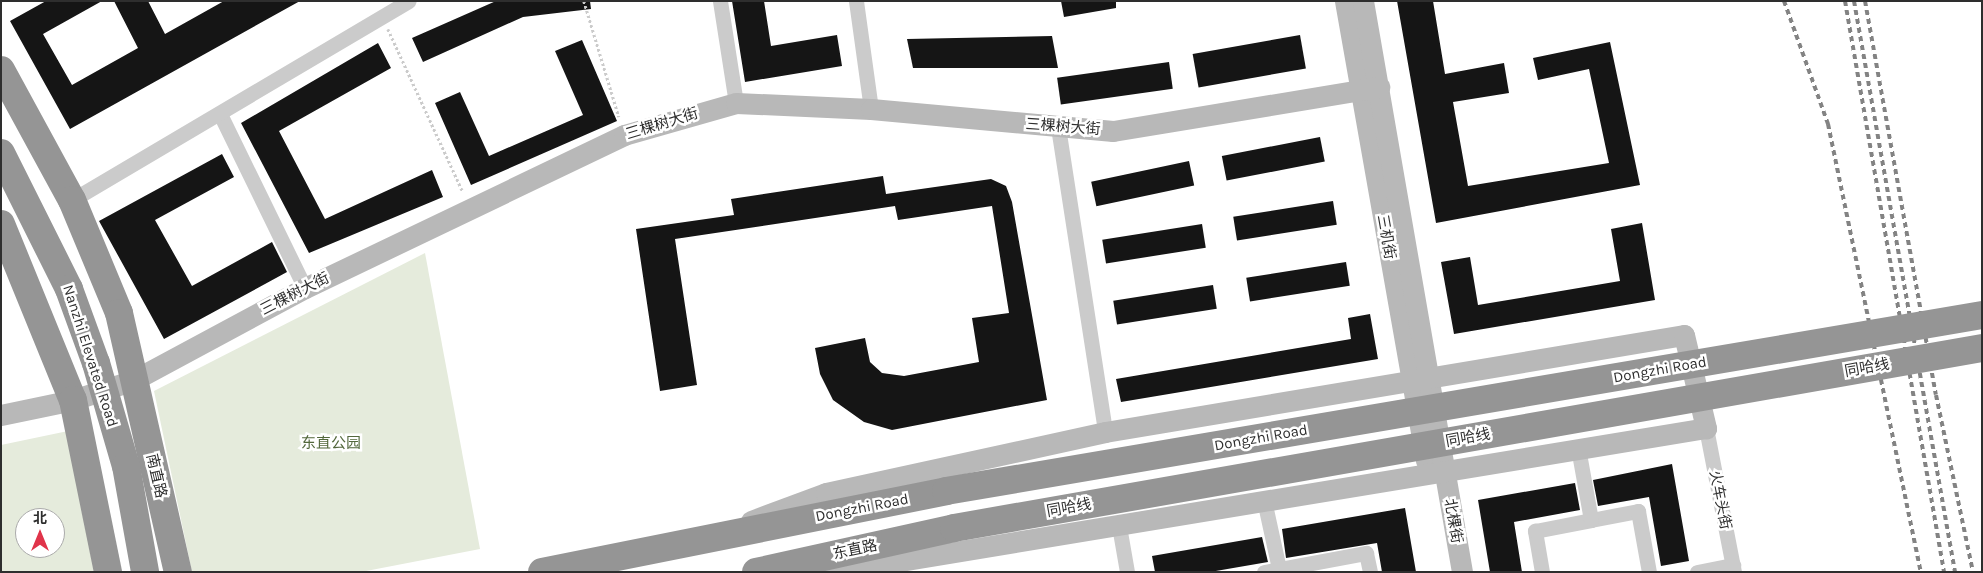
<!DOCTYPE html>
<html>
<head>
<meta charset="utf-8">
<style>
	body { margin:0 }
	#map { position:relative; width:1983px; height:573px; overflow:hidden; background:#fff; font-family:Karla,"Noto Sans SC",sans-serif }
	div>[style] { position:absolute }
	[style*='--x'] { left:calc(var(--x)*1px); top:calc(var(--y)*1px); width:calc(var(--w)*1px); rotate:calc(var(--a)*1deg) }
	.green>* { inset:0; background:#e5ebdc }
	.building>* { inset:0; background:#151515; transform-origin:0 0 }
	.path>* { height:2.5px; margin-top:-1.25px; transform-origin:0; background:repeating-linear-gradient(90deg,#cbcbcb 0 2.5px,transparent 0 5px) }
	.street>* { height:15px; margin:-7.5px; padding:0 7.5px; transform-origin:7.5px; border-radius:7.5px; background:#cbcbcb }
	.secondary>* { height:21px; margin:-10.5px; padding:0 10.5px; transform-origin:10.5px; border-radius:10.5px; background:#b8b8b8 }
	.highway>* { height:28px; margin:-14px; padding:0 14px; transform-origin:14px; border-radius:14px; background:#959595 }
	.rail>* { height:4px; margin-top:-2px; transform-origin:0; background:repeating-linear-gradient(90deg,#838383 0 5px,transparent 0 9px) }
	.highway-bridge>* { height:28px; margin:-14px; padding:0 14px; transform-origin:14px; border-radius:14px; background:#959595 }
	span { translate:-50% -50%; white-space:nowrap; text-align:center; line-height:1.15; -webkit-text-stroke:5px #fff; paint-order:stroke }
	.street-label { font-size:15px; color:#2e2e2e }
	.park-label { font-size:15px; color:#53683c }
	.frame { position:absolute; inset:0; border:2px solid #2e2e2e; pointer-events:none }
	.north { position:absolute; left:15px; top:508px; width:50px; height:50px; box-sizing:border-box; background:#fff; border:1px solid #ababab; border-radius:50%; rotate:0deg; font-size:14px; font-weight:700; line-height:20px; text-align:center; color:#2e2e2e }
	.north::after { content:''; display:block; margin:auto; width:18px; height:22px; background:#e0344a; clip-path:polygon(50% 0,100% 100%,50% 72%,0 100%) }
</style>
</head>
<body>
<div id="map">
	<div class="green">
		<div style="clip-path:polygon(425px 253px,480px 549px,361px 572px,192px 572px,154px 391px)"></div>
		<div style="clip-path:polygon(evenodd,68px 431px,94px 572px,1px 572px,1px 445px,68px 431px,25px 518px,55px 518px,55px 548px,25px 548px,25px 518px)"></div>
	</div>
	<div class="building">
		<div style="clip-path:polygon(46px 1px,102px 1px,43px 34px,72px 85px,138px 48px,114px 1px,148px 1px,165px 34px,224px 1px,300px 1px,70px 129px,10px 21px)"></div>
		<div style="clip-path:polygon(496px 1px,590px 1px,591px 9px,523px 17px,423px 62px,412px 38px)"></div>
		<div style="clip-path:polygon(732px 1px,764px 1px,771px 46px,837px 35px,842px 66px,745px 82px)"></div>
		<div style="clip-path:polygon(1061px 1px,1116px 1px,1116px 8px,1064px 17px)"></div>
		<div style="clip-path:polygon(1397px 1px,1433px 1px,1445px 74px,1504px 63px,1509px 93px,1453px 102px,1468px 186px,1609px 163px,1589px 69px,1538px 80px,1533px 58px,1610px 42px,1640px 185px,1436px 223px)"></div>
		<div style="left:1300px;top:35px;width:34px;height:109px;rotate:80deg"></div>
		<div style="clip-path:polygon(1052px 36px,1058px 68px,913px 68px,907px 39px)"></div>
		<div style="clip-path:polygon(582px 40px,617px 121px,471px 185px,435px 103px,460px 92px,489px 156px,583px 115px,555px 51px)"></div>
		<div style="clip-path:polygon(378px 43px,391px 68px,279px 131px,325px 219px,432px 170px,443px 197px,309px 253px,241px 123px)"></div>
		<div style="left:1169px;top:62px;width:27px;height:113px;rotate:82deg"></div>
		<div style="left:1320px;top:137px;width:25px;height:100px;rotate:79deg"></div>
		<div style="clip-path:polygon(222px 154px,234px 177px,155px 220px,192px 286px,272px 242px,287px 272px,164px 339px,99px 221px)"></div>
		<div style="left:1189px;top:161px;width:25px;height:100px;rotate:78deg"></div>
		<div style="clip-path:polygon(883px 176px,886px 194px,991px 179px,1006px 186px,1012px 202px,1047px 400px,892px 430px,864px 422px,833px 400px,820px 374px,815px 348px,865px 338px,870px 362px,882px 373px,904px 376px,979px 362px,972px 318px,1009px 313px,992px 206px,898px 220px,895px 206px,675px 239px,697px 385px,660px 391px,636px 229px,734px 215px,731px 199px)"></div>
		<div style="left:1333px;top:201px;width:24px;height:101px;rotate:81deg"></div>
		<div style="clip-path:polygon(1642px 223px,1655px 300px,1454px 334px,1441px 262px,1470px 257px,1478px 305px,1620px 281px,1611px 229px)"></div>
		<div style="left:1202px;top:224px;width:24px;height:101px;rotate:81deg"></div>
		<div style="left:1346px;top:262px;width:24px;height:101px;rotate:81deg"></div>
		<div style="left:1213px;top:285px;width:24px;height:101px;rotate:81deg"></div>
		<div style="clip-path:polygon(1370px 314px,1378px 359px,1121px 402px,1116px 379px,1351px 339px,1348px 318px)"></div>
		<div style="clip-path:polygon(1672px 464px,1689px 561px,1661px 566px,1649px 497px,1598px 506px,1593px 480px)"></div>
		<div style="clip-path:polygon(1575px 483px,1580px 510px,1514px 522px,1522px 572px,1490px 572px,1478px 500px)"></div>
		<div style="clip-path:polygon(1405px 508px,1416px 572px,1382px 572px,1377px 543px,1286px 558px,1282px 529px)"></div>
		<div style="clip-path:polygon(1262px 537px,1268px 562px,1210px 572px,1155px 572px,1152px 556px)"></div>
	</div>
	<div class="path">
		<div style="--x:584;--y:1;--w:121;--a:73.2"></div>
		<div style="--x:388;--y:29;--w:179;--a:65.3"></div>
	</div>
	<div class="street">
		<div style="--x:720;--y:1;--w:103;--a:81.1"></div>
		<div style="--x:856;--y:1;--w:109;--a:82.1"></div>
		<div style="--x:221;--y:116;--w:191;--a:64"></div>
		<div style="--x:1058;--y:127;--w:309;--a:81.2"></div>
		<div style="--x:72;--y:200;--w:391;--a:-30.6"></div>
		<div style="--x:1706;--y:428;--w:147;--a:79"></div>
		<div style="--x:1264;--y:500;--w:71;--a:77.7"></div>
		<div style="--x:1591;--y:520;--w:48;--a:-10.8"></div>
		<div style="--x:1638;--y:511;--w:62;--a:79.8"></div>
		<div style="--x:1119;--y:526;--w:47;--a:80.1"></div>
		<div style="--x:1264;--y:572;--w:104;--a:-10.6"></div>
		<div style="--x:1366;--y:553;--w:19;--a:78"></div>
		<div style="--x:1542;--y:572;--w:42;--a:-99.7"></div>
		<div style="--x:1535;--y:531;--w:57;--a:-11.1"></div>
		<div style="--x:1591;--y:520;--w:73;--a:-100.2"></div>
		<div style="--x:1697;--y:572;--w:37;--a:-11"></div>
	</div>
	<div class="secondary">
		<div style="--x:1345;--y:1;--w:467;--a:80"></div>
		<div style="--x:1363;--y:1;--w:580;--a:80.16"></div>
		<div style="--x:1;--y:415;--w:74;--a:-11.8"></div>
		<div style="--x:73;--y:400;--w:64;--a:-18.2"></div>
		<div style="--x:134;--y:380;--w:194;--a:-28.3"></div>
		<div style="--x:305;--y:288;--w:354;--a:-25.6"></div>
		<div style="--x:624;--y:135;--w:116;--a:-15.9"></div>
		<div style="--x:736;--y:103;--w:135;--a:2.5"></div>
		<div style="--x:871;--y:109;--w:243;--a:5.2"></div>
		<div style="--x:1113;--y:131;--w:270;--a:-9.4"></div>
		<div style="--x:751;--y:521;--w:80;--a:-20.5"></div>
		<div style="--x:826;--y:493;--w:286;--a:-12.3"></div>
		<div style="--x:1105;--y:432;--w:587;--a:-9.51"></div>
		<div style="--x:1684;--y:335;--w:96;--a:76.7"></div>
		<div style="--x:1706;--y:428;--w:879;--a:170.63"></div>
		<div style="--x:839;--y:571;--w:42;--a:-178.6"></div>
	</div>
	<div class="highway">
		<div style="--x:1;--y:70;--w:148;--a:61.4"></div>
		<div style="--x:72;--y:200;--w:122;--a:67.4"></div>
		<div style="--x:119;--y:313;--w:266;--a:77.2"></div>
		<div style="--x:1;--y:224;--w:190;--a:67.8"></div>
		<div style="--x:73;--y:400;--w:176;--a:78.5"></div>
		<div style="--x:542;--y:572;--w:412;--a:-11.3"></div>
		<div style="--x:756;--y:572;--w:203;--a:-12.5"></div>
	</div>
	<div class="rail">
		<div style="--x:1784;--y:1;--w:131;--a:70.3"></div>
		<div style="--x:1828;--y:124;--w:458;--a:78.3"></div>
		<div style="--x:1845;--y:1;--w:580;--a:80.16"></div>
		<div style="--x:1854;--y:1;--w:580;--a:79.97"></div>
		<div style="--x:1865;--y:1;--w:400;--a:79.8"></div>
		<div style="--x:1936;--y:395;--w:181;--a:78.2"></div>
	</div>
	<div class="highway-bridge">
		<div style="--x:1;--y:153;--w:152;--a:63.4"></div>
		<div style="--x:69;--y:289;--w:79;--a:70"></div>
		<div style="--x:96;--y:363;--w:107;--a:73.8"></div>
		<div style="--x:126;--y:466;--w:108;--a:79.8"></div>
		<div style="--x:946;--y:491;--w:1051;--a:-9.64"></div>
		<div style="--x:954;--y:528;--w:1044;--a:-9.93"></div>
	</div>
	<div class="street-label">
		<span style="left:662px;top:124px;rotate:-17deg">三棵树大街</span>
		<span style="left:1063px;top:127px;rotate:4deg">三棵树大街</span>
		<span style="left:1386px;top:237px;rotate:80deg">三机街</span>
		<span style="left:295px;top:294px;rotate:-27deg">三棵树大街</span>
		<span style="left:90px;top:356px;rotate:72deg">Nanzhi Elevated Road</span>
		<span style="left:1867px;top:368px;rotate:-10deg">同哈线</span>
		<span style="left:1660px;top:370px;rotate:-10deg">Dongzhi Road</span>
		<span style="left:1261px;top:438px;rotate:-10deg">Dongzhi Road</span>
		<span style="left:1468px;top:438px;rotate:-10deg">同哈线</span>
		<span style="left:156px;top:476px;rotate:77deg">南直路</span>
		<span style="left:1720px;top:500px;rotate:79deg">火车头街</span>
		<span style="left:862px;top:508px;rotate:-11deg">Dongzhi Road</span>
		<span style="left:1069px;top:508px;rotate:-10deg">同哈线</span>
		<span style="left:1453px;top:521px;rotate:80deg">北棵街</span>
		<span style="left:855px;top:550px;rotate:-12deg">东直路</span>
	</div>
	<div class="park-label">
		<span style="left:331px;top:444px">东直公园</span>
	</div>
	<div class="frame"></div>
	<div class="north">北</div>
</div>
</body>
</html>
